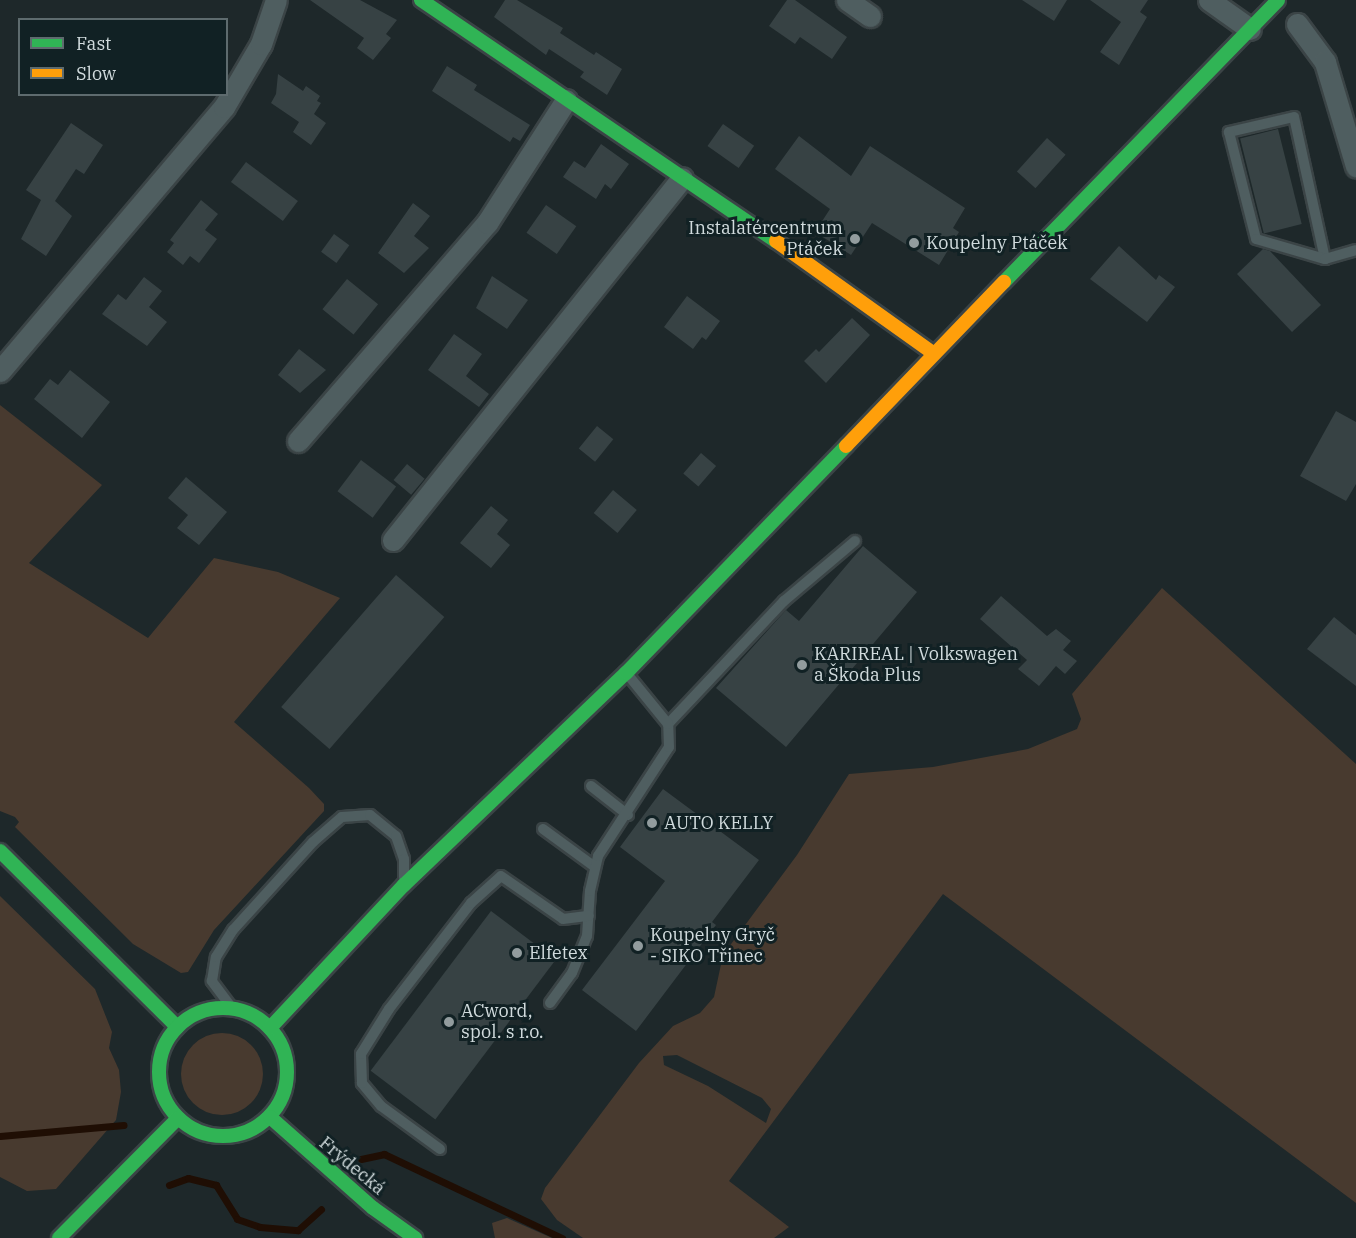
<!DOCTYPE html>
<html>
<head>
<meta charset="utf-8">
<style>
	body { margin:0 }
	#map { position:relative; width:1356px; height:1238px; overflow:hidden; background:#1e282a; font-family:"IBM Plex Serif",serif }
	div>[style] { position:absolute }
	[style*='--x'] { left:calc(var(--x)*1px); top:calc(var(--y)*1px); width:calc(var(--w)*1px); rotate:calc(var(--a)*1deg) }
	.green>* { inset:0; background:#483a2f }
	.round { border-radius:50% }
	.stream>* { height:7px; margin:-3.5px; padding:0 3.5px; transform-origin:3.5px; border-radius:3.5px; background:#1f0e04 }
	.building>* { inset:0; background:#374244; transform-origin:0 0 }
	.roads { filter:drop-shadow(2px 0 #3b4446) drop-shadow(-2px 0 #3b4446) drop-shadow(0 2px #3b4446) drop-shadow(0 -2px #3b4446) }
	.lane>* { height:10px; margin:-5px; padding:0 5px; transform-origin:5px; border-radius:5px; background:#4f5e60 }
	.street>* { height:21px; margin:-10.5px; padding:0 10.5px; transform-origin:10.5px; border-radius:10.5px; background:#4f5e60 }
	.fast>* { height:14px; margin:-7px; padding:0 7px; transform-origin:7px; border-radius:7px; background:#30b455 }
	.fast>.ring { margin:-7px; padding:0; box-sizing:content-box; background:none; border:14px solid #30b455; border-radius:50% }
	.slow>* { height:14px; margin:-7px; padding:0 7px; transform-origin:7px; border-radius:7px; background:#ff9f0a }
	.dots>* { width:16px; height:16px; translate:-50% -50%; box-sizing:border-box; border:3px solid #112124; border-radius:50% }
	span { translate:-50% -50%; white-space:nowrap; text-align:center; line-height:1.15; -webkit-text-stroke:6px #112124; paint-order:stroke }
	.poi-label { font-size:18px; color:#d1dbdd }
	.right { translate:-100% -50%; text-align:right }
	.left { translate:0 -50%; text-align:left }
	.street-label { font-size:18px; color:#d1dbdd }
	.legend { position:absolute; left:18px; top:18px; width:210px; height:78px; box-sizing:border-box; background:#112124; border:2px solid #5e6b6e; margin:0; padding:8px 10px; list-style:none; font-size:18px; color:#d1dbdd }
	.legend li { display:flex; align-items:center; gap:12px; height:30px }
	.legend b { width:30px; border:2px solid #5e6b6e }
</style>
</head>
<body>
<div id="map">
	<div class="green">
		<div style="clip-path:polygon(0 405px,102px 485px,29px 563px,148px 638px,214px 558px,278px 572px,340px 598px,234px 722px,309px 788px,324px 804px,324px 811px,214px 930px,188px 972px,181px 973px,133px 944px,15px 827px,19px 822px,15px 817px,0 811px)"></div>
		<div style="clip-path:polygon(evenodd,1162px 588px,1356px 764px,1356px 1203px,943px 894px,729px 1181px,789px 1227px,774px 1238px,583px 1238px,557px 1220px,541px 1199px,545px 1188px,639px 1063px,673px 1026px,700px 1013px,714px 997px,723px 955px,797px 855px,849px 774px,933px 767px,1028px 749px,1077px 729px,1081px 719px,1072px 694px,1162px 588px,677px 1055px,762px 1098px,771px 1109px,766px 1123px,708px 1086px,664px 1065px,663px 1056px,677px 1055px)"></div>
		<div style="clip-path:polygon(0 896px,95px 989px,112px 1032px,109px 1048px,119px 1070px,121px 1092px,116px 1120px,56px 1189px,27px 1191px,0 1177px)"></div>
		<div class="round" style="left:181px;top:1033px;width:82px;height:82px"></div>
		<div style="clip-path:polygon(507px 1218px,552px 1238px,495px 1238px,492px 1223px)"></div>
	</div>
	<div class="stream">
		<div style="--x:0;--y:1136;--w:124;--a:-5.1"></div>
		<div style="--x:361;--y:1159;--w:24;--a:-12"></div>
		<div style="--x:384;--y:1154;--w:197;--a:25.3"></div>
		<div style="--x:169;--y:1185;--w:20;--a:-20"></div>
		<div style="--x:188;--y:1178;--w:29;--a:14"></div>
		<div style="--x:216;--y:1185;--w:40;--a:58"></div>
		<div style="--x:237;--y:1219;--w:24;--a:19"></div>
		<div style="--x:260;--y:1227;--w:38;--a:5"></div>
		<div style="--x:298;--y:1230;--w:31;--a:-42"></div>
	</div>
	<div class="building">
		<div style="clip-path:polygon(310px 0,360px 0,397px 20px,386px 34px,391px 38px,373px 60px,357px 48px,364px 38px)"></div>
		<div style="clip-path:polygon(505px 0,517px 0,563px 28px,560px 33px,594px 55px,596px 52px,622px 69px,607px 95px,580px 77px,584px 72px,549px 49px,546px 55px,494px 17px)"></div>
		<div style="clip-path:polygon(787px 0,795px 0,847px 37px,832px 59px,800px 37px,795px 44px,769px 26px)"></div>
		<div style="clip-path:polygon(1022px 0,1067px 0,1054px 21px)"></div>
		<div style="clip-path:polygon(1090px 0,1148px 0,1140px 12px,1147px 17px,1119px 65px,1100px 52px,1121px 22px)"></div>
		<div style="clip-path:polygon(447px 66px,477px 85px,474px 90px,530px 125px,520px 141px,513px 137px,510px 142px,432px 91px)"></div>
		<div style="clip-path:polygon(278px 74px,303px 91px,306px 86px,320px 96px,317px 101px,321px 103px,314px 114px,326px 123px,311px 145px,293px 132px,299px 122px,271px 103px,276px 94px)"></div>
		<div style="clip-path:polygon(71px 123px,103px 145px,84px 174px,76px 169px,55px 201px,72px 216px,46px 256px,21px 239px,41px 200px,26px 190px)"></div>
		<div style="left:723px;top:124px;width:38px;height:27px;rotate:35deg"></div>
		<div style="left:1278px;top:129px;width:98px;height:39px;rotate:76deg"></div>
		<div style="clip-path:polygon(799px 136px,851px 176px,870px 146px,965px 208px,953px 228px,959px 232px,939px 265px,872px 223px,851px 255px,815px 232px,830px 209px,775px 169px)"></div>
		<div style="left:1047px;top:138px;width:25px;height:45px;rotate:42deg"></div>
		<div style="clip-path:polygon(601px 144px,629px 164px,611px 189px,605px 184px,596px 199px,563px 177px,574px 161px,585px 168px)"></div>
		<div style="left:246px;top:162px;width:65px;height:25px;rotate:37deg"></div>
		<div style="clip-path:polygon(201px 200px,218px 214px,205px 230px,217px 239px,199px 263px,190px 256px,183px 265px,167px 252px,174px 243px,170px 240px)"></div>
		<div style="clip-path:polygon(413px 203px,430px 216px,414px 236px,429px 248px,404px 273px,378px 253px)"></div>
		<div style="left:546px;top:205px;width:37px;height:34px;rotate:35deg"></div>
		<div style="left:334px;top:234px;width:19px;height:22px;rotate:36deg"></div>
		<div style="clip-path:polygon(1119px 246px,1156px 280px,1159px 275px,1175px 287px,1147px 322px,1090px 279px)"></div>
		<div style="clip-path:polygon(1263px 249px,1270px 251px,1321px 305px,1292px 332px,1237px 274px)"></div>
		<div style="clip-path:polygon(492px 276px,528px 300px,507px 329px,476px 308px)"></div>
		<div style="clip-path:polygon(144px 277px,162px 291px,149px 307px,167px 322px,147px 346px,102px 314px,118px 294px,126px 300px)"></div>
		<div style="left:347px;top:279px;width:40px;height:39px;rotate:39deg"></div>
		<div style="clip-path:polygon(687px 296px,720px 321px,706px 340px,702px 337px,693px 349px,664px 327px)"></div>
		<div style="clip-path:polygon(852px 318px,870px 335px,826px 383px,804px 361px,816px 349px,819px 352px)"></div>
		<div style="clip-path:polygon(454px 334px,482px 354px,466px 376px,489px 394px,479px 407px,428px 370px)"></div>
		<div style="clip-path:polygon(299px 349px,326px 370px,300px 393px,278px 375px)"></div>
		<div style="clip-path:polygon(70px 370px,110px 402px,82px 438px,34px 399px,50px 379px,58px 385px)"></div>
		<div style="clip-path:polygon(1336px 411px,1356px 422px,1356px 484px,1346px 501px,1300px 476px)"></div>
		<div style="left:597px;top:426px;width:21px;height:29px;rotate:39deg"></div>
		<div style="left:701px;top:453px;width:20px;height:27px;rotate:41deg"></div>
		<div style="left:361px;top:460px;width:44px;height:39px;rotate:37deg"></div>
		<div style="left:407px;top:464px;width:23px;height:21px;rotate:40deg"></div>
		<div style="clip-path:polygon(186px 477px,227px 512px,199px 545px,177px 528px,188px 515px,168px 498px)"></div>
		<div style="left:613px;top:490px;width:31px;height:30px;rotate:40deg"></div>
		<div style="clip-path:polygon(491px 506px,508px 520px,497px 534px,510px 545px,491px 568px,460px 543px)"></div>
		<div style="clip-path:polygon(863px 546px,917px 592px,786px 747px,716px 688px,786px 610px,799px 621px)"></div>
		<div style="left:396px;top:575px;width:64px;height:175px;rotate:41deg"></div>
		<div style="clip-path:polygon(1001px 596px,1047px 636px,1056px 629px,1071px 641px,1063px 650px,1077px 661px,1065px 674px,1056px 666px,1039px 686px,1018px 669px,1027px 660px,980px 619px)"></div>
		<div style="clip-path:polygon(1334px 617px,1356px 635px,1356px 686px,1307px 649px)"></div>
		<div style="clip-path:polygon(663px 789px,759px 860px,712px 922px,716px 925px,636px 1031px,582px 990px,665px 881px,620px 847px)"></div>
		<div style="left:491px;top:911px;width:81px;height:200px;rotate:37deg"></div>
	</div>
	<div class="roads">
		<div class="lane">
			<div style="--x:1325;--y:259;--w:145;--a:-102.3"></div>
			<div style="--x:1294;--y:117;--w:67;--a:167"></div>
			<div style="--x:1229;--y:132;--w:110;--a:75.8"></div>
			<div style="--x:1256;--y:239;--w:72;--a:16.2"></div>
			<div style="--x:1325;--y:259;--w:32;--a:-16"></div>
			<div style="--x:668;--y:724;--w:169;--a:-46.7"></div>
			<div style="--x:784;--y:601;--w:93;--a:-40.2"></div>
			<div style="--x:591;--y:786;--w:47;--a:38.1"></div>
			<div style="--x:543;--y:829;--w:64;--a:36.2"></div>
			<div style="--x:550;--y:1003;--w:37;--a:-54"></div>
			<div style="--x:572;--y:973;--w:40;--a:-68"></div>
			<div style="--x:587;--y:936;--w:45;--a:-86.2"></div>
			<div style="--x:590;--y:891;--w:36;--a:-77"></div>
			<div style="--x:598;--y:856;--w:130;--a:-56.9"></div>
			<div style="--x:669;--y:747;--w:23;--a:-92"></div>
			<div style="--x:668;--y:724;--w:63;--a:-129.2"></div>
			<div style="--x:232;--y:1008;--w:34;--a:-127"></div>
			<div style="--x:212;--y:981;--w:24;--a:-81"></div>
			<div style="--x:216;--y:957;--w:32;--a:-58"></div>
			<div style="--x:233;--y:930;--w:119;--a:-47.7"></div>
			<div style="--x:313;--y:842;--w:38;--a:-41"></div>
			<div style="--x:342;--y:817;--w:28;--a:-4"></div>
			<div style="--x:370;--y:815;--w:33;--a:39"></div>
			<div style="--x:396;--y:836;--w:24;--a:71"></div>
			<div style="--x:404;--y:859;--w:18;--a:90"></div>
			<div style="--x:440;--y:1149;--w:73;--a:-143.9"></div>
			<div style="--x:381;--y:1106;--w:30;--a:-130"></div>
			<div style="--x:362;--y:1083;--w:29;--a:-92"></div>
			<div style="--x:361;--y:1054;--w:53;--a:-58.1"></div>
			<div style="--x:389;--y:1009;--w:134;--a:-52.3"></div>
			<div style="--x:471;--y:903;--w:40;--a:-42"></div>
			<div style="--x:501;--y:876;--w:75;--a:34.7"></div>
			<div style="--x:563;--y:919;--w:26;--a:-7"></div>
		</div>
		<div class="street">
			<div style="--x:847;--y:0;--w:28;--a:35"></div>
			<div style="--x:1209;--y:0;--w:50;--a:35.3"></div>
			<div style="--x:1297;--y:24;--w:47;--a:53.6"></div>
			<div style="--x:1325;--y:62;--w:109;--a:73.4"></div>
			<div style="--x:0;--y:371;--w:346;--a:-49.7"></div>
			<div style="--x:224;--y:107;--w:73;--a:-59.6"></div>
			<div style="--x:261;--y:44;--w:46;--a:-71.2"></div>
			<div style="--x:298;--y:441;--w:289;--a:-49.1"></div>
			<div style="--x:487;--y:223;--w:146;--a:-57.3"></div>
			<div style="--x:393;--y:540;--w:463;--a:-51.4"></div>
		</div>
		<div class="fast">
			<div style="--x:421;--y:0;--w:429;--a:34.2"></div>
			<div style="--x:1004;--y:282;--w:393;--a:-45.8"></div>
			<div style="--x:0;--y:851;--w:250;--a:44.8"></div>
			<div class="ring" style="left:159px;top:1008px;width:114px;height:114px"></div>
			<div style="--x:270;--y:1028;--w:196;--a:-46.9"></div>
			<div style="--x:404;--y:885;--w:307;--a:-43.7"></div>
			<div style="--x:626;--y:673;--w:316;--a:-45.9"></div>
			<div style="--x:270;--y:1117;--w:137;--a:41.5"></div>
			<div style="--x:373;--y:1208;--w:52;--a:35.5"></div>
			<div style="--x:59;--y:1238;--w:169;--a:-45.2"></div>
		</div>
		<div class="slow">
			<div style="--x:776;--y:241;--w:193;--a:35.5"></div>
			<div style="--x:846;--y:446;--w:228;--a:-46.1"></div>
		</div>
	</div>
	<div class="dots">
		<div style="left:855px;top:239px;background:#929c9e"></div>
		<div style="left:914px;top:243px;background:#929c9e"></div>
		<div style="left:802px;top:665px;background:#929c9e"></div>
		<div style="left:652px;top:823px;background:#929c9e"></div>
		<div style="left:638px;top:946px;background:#929c9e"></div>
		<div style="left:517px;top:953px;background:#929c9e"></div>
		<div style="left:449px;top:1022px;background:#929c9e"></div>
	</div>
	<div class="poi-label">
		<span class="right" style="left:843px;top:239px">Instalatércentrum<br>Ptáček</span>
		<span class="left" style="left:926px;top:243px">Koupelny Ptáček</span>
		<span class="left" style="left:814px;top:665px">KARIREAL | Volkswagen<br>a Škoda Plus</span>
		<span class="left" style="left:664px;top:823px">AUTO KELLY</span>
		<span class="left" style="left:650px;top:946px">Koupelny Gryč<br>- SIKO Třinec</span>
		<span class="left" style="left:529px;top:953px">Elfetex</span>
		<span class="left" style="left:461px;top:1022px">ACword,<br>spol. s r.o.</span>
	</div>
	<div class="street-label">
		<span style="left:352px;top:1166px;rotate:40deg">Frýdecká</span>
	</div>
	<ul class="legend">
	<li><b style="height:8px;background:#30b455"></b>Fast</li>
	<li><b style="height:8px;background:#ff9f0a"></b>Slow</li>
	</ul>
</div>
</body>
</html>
